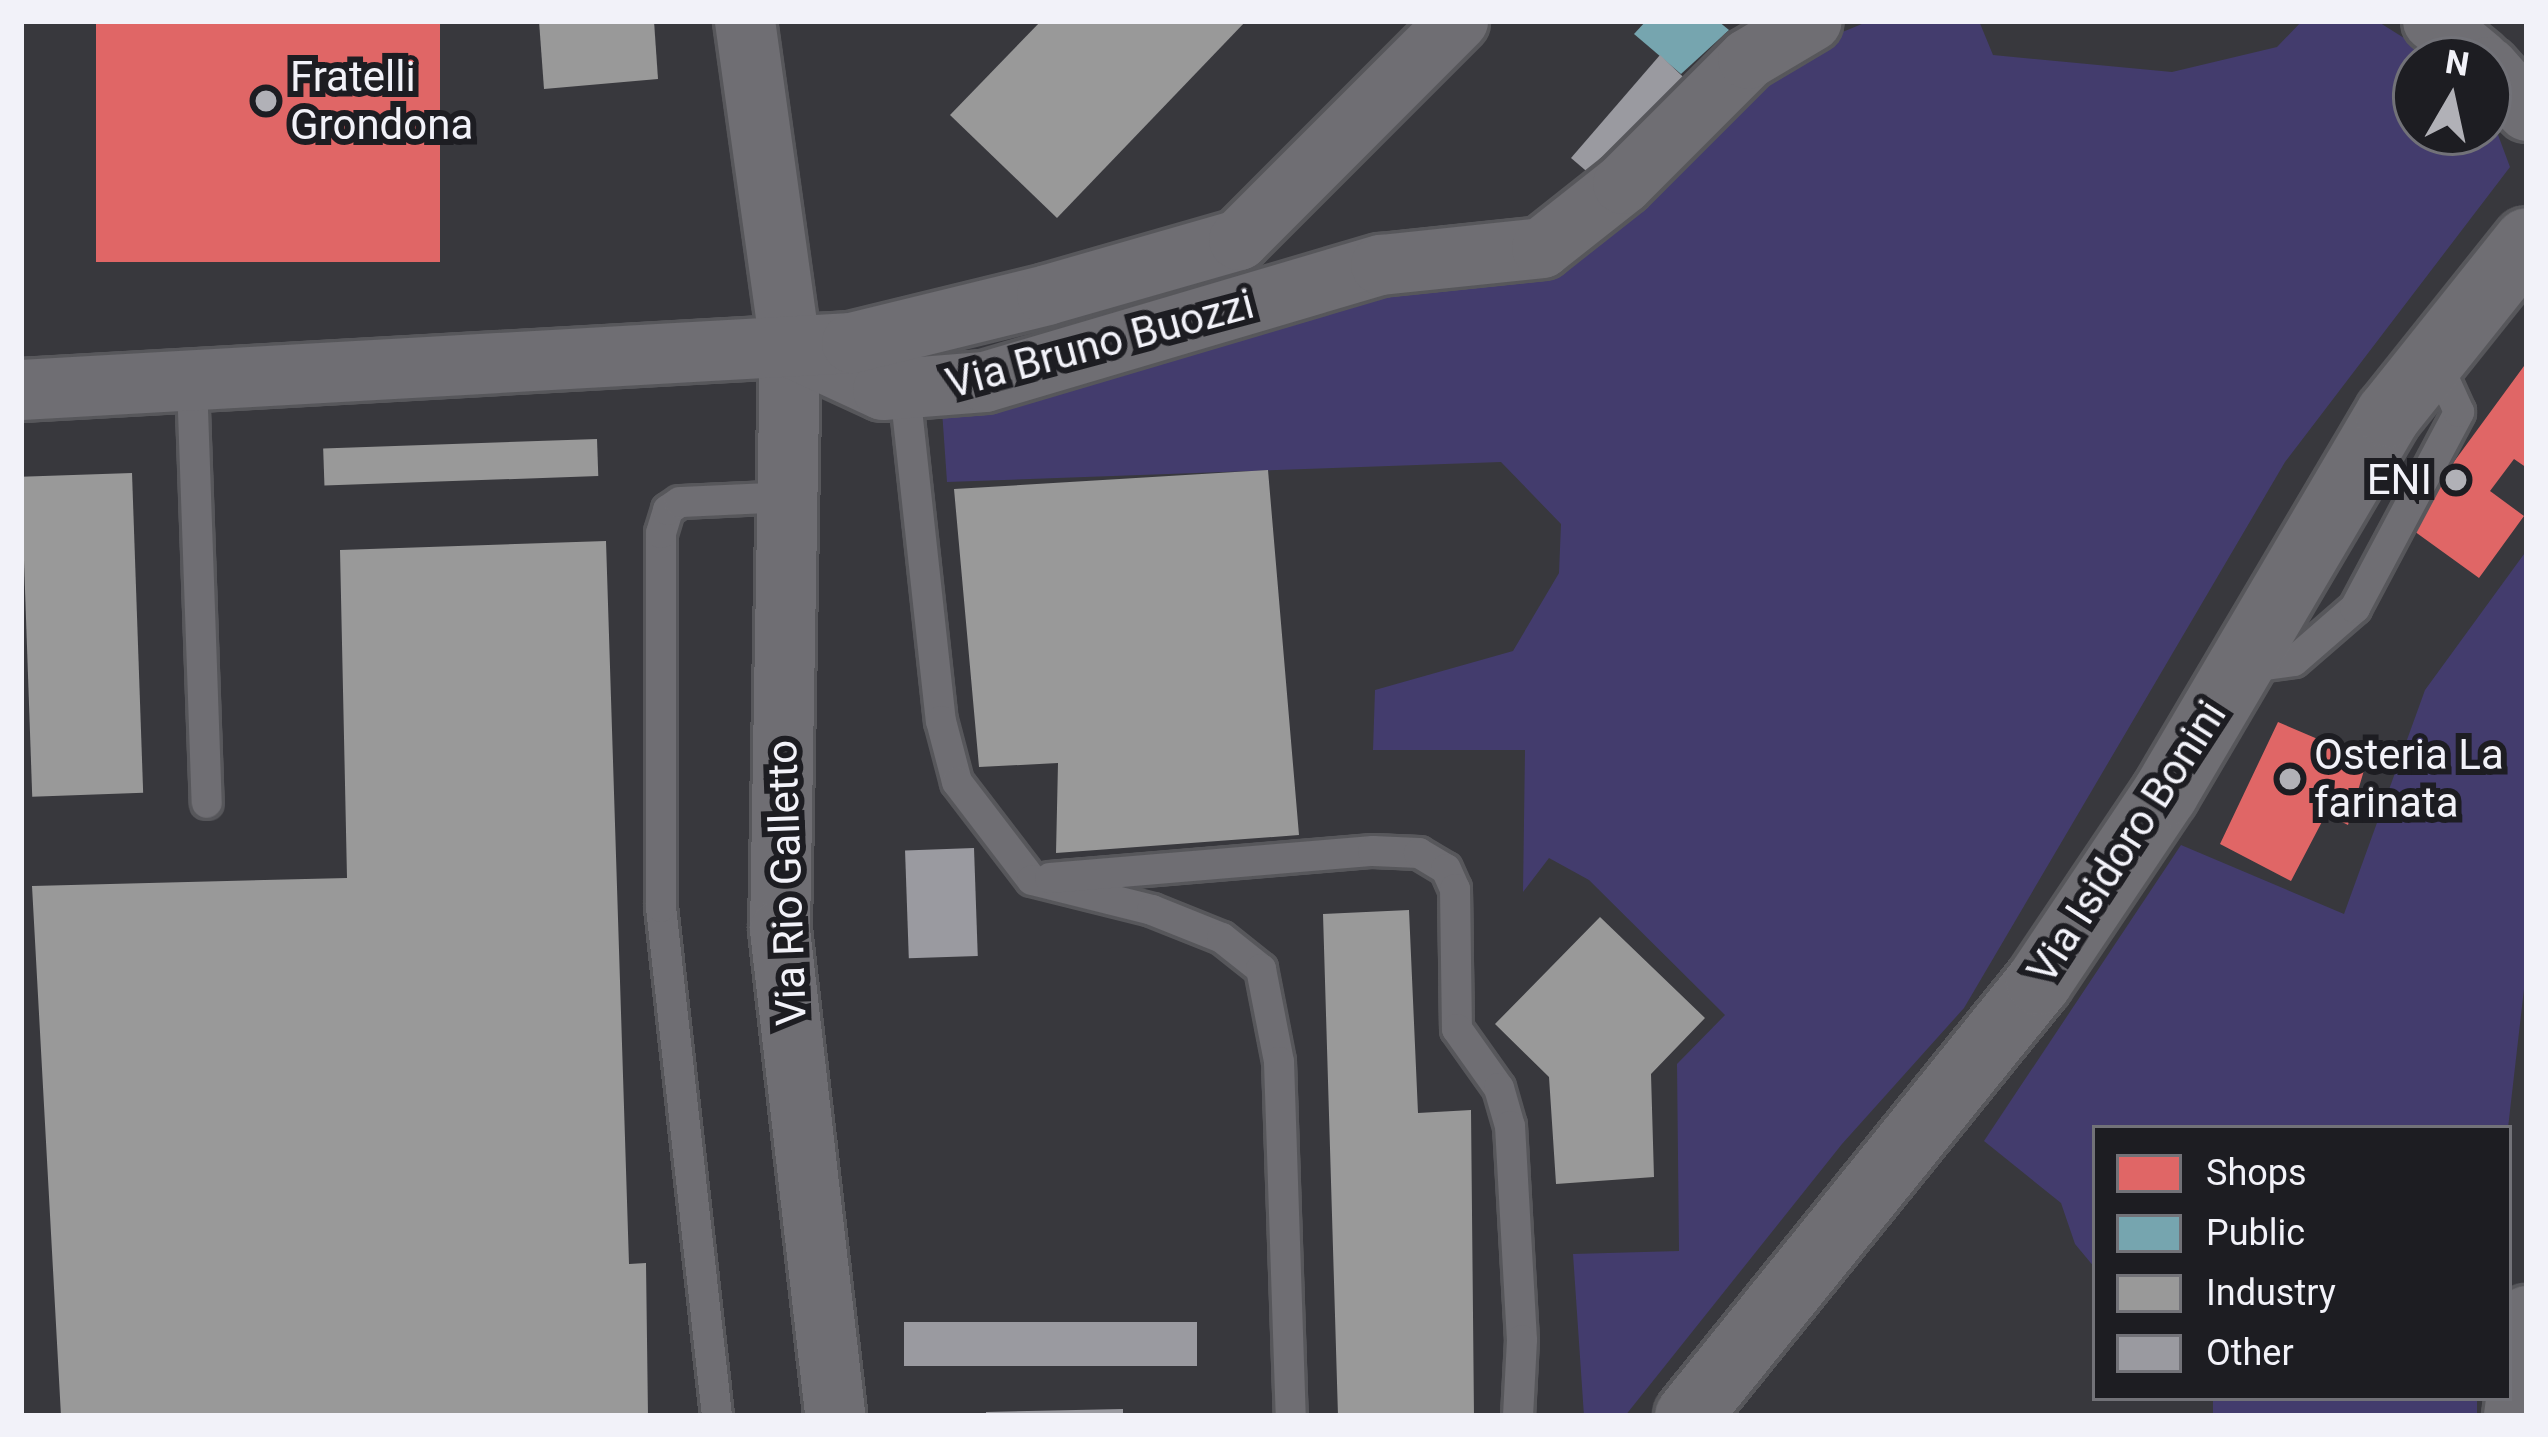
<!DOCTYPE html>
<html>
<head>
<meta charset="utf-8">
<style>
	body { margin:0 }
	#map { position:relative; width:2548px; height:1437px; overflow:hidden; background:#38383d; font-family:Roboto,sans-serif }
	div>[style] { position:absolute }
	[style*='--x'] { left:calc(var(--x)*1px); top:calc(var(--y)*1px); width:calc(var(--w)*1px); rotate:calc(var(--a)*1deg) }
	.green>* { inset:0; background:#433c6d; transform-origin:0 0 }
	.shops>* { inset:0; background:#e06666; transform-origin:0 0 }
	.public>* { inset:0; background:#76a5af }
	.industry>* { inset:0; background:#999; transform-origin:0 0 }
	.building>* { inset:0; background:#9a9aa0; transform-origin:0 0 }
	.roads { filter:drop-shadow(3px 0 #57575b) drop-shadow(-3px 0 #57575b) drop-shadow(0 3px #57575b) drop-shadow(0 -3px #57575b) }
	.service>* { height:30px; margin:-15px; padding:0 15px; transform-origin:15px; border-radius:15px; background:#6f6e73 }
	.minor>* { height:60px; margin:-30px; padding:0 30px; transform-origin:30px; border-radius:30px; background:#6f6e73 }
	.tertiary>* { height:66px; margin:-33px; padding:0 33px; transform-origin:33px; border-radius:33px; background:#6f6e73 }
	.dots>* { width:33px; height:33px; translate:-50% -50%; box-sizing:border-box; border:6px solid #1d1d22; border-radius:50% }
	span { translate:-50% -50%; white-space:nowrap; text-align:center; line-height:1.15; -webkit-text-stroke:12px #1d1d22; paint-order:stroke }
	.poi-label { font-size:42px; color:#f2f2f9 }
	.left { translate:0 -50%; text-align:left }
	.right { translate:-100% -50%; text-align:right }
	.street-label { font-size:42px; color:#f2f2f9 }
	.frame { position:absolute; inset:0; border:24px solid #f2f2f9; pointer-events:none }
	.legend { position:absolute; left:2092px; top:1125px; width:420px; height:276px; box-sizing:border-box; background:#1d1d22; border:3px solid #727278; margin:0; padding:15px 21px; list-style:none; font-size:36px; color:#f2f2f9 }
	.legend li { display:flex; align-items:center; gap:24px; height:60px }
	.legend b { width:60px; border:3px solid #727278 }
	.north { position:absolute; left:2392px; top:36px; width:120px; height:120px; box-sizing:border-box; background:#1d1d22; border:3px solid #727278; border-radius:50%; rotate:9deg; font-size:33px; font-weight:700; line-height:48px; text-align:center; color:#f2f2f9 }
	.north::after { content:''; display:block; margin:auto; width:42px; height:54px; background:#b1b1b7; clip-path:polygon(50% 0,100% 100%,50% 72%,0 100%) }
</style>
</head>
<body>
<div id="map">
	<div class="green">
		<div style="clip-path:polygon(1869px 21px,1979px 21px,1993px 55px,2172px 72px,2277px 47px,2302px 21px,2377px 21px,2439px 60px,2416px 60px,2416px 132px,2488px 132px,2488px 108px,2510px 167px,2285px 462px,1964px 1008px,1842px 1144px,1625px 1416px,1584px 1416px,1573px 1254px,1679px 1251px,1677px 1064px,1725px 1015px,1589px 880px,1549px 858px,1523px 892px,1525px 750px,1373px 750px,1375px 690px,1513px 651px,1559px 573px,1561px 524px,1501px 462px,947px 482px,941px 396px,1253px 317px,1503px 266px,1517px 283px,1590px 235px,1768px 63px)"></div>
		<div style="clip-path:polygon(2527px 550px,2527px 963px,2508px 1128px,2095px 1128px,2095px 1268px,2075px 1244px,2061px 1203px,1984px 1141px,2181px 845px,2344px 914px,2425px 690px)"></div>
		<div style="left:2213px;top:1398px;width:264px;height:19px"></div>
	</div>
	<div class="shops">
		<div style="left:96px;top:21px;width:344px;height:241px"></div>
		<div style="clip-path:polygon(2524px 366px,2527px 468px,2514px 459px,2490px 491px,2524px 516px,2479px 578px,2389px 513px,2435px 450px,2453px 463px)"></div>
		<div style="clip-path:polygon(2278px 722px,2367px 760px,2348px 825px,2326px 814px,2291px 881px,2220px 844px)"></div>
	</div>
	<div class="public">
		<div style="clip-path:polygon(1646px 21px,1718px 21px,1729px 30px,1681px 74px,1634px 34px)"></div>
	</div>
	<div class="industry">
		<div style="clip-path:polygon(539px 21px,654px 21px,658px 79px,544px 89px)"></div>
		<div style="clip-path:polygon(1041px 21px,1246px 21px,1057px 218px,950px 115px)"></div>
		<div style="left:597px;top:439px;width:37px;height:274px;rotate:88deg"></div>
		<div style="clip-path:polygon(1268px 470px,1299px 835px,1056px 853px,1058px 763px,979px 767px,954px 489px)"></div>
		<div style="left:132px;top:473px;width:320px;height:111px;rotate:88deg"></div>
		<div style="clip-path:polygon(606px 541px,629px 1264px,646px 1263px,648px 1416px,61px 1416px,32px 886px,347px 878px,340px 550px)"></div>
		<div style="clip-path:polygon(1409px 910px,1418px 1113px,1471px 1110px,1474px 1416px,1338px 1416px,1323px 914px)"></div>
		<div style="clip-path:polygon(1600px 917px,1705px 1018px,1651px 1074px,1654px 1177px,1556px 1184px,1549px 1077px,1495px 1024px)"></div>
	</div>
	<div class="building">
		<div style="clip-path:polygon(1660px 55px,1698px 91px,1605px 187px,1571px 158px)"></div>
		<div style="left:974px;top:848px;width:108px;height:69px;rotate:88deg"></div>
		<div style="left:1197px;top:1322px;width:44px;height:293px;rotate:90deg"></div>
		<div style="clip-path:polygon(1123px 1409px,1123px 1416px,986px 1416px,986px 1412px)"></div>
	</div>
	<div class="roads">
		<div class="service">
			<div style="--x:192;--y:382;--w:421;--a:88"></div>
			<div style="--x:905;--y:391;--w:332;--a:83.8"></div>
			<div style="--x:941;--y:721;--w:63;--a:75.3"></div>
			<div style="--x:957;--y:782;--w:123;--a:52.6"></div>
			<div style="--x:1032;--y:880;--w:124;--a:14"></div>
			<div style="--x:1152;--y:910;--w:75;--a:21.8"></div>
			<div style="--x:1222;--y:938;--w:50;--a:38.5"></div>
			<div style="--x:1261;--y:969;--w:95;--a:79"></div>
			<div style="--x:1279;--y:1062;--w:354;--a:88.1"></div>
			<div style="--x:2244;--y:668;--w:50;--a:-8"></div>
			<div style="--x:2294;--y:661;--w:81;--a:-41"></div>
			<div style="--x:2355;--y:608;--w:222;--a:-62"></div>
			<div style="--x:2459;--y:412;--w:60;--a:-114.4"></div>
			<div style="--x:1050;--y:878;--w:324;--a:-4.8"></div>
			<div style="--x:1373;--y:851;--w:46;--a:2.5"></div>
			<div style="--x:1419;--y:853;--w:31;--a:31"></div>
			<div style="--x:1446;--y:869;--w:22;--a:66"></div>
			<div style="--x:1455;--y:889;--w:140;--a:89.2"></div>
			<div style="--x:1457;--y:1029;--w:72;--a:54.6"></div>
			<div style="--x:1499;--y:1088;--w:40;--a:74"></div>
			<div style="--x:1510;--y:1126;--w:214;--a:86.8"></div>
			<div style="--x:1522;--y:1340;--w:76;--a:93"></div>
			<div style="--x:717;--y:1416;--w:512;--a:-96.28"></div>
			<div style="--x:661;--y:907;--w:374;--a:-90"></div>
			<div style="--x:661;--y:533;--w:24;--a:-73"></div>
			<div style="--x:668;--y:510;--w:14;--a:-34"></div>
			<div style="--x:680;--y:502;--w:109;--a:-2.6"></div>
		</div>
		<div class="minor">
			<div style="--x:745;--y:21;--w:329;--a:82.1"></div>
			<div style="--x:790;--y:347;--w:583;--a:90.98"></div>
			<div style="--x:780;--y:930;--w:489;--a:83.5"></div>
			<div style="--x:2433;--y:21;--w:61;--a:39.7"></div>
			<div style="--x:2488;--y:67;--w:59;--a:48.4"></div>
			<div style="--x:790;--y:347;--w:102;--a:24.8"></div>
			<div style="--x:883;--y:390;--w:102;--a:-4.5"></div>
			<div style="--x:985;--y:382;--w:413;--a:-16.5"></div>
			<div style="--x:1381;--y:265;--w:162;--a:-6"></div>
			<div style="--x:1542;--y:248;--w:103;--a:-38.3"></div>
			<div style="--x:1623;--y:184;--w:177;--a:-45"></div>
			<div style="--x:1748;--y:59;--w:74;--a:-30.7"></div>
			<div style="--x:21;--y:390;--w:832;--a:-3.24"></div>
			<div style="--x:852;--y:343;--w:201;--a:-13.8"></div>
			<div style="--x:1047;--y:295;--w:200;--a:-16"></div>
			<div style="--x:1239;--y:240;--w:310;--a:-45"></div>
			<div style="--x:2514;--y:1416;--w:101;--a:-82.6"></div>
		</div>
		<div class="tertiary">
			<div style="--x:1688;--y:1416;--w:558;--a:-51.04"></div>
			<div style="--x:2039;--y:982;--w:226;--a:-56.2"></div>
			<div style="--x:2165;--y:794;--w:441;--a:-59.5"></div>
			<div style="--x:2389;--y:414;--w:221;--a:-51.4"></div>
		</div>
	</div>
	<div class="dots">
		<div style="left:266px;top:101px;background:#b1b1b7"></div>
		<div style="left:2456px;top:480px;background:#b1b1b7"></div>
		<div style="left:2290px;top:779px;background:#b1b1b7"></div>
	</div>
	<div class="poi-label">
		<span class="left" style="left:290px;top:101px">Fratelli<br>Grondona</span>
		<span class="right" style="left:2432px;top:480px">ENI</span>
		<span class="left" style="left:2314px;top:779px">Osteria La<br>farinata</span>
	</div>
	<div class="street-label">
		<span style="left:1100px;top:344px;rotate:-15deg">Via Bruno Buozzi</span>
		<span style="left:2127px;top:842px;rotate:-57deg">Via Isidoro Bonini</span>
		<span style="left:787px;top:883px;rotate:-92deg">Via Rio Galletto</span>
	</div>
	<div class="frame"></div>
	<ul class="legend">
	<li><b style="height:33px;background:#e06666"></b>Shops</li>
	<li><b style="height:33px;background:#76a5af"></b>Public</li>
	<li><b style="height:33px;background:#999"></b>Industry</li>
	<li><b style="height:33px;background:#9a9aa0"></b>Other</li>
	</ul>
	<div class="north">N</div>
</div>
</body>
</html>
